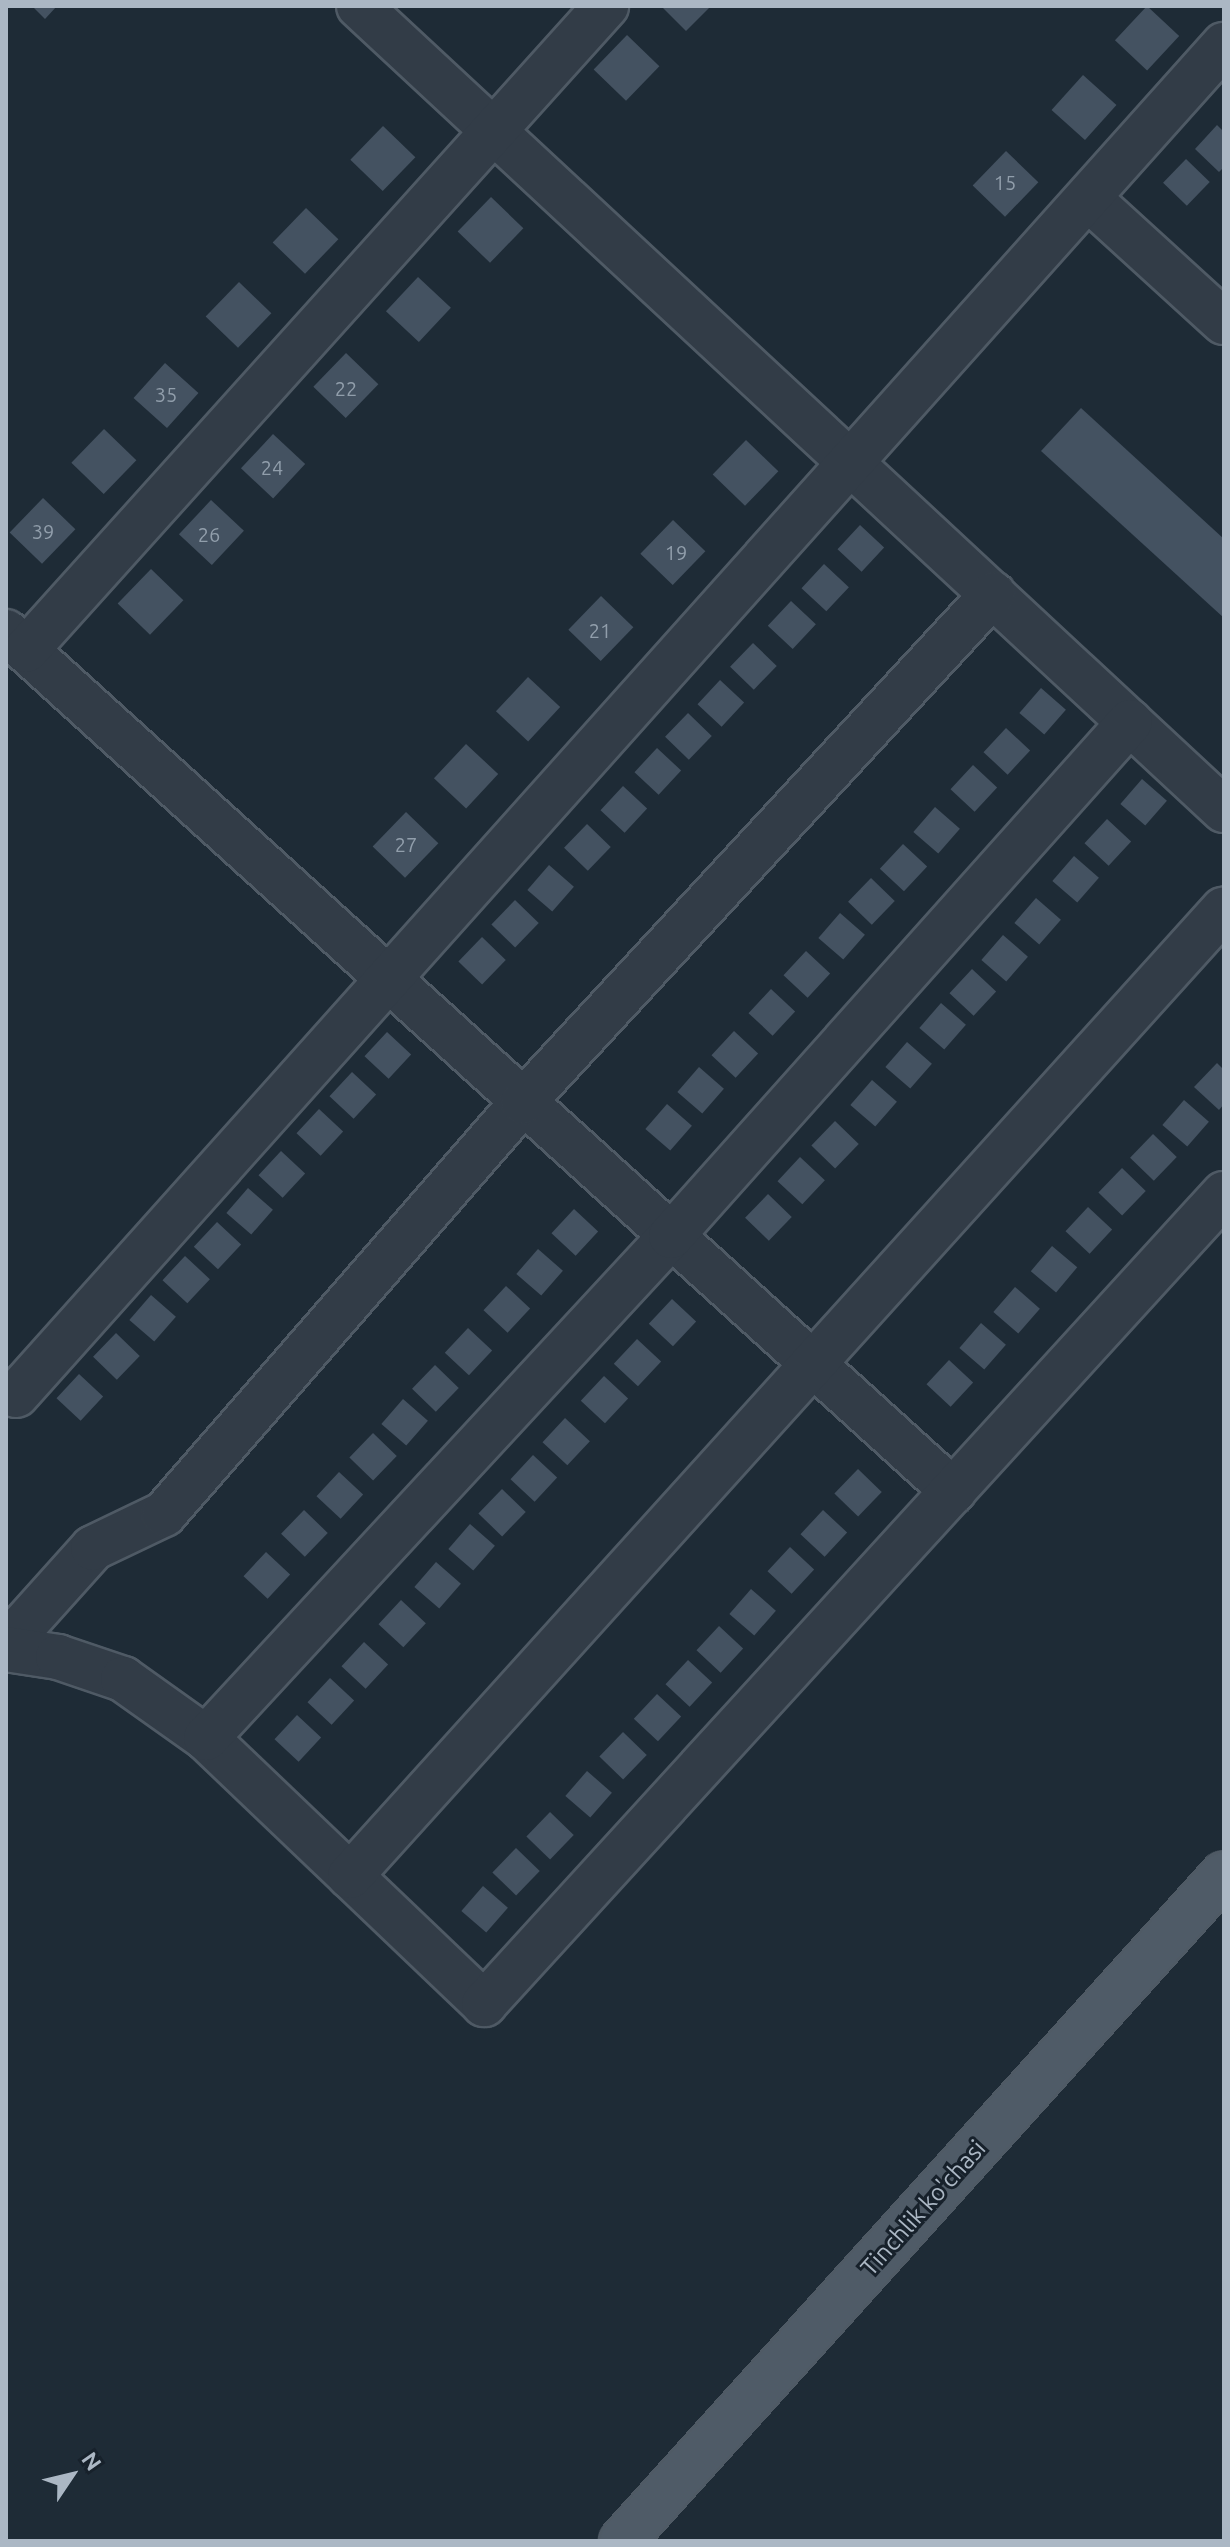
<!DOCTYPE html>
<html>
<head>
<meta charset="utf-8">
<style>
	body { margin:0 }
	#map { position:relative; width:1230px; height:2547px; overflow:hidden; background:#1e2b36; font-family:Ubuntu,sans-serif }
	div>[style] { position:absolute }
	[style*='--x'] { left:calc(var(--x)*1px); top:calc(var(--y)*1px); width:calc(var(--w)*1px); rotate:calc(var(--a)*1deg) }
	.building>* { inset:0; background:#445261; transform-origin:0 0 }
	.roads { filter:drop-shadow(2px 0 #4f5a65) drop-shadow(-2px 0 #4f5a65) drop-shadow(0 2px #4f5a65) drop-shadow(0 -2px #4f5a65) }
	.minor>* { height:44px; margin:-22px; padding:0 22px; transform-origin:22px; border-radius:22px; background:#323c47 }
	.major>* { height:44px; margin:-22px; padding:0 22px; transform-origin:22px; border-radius:22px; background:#4f5b67 }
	span { translate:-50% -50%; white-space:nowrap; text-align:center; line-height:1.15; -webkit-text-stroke:6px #17212b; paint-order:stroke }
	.number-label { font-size:20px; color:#919eab }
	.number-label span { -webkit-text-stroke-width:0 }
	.street-label { font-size:24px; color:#abb7c4 }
	.frame { position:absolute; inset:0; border:8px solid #abb7c4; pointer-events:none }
	.north { position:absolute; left:32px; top:2435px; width:80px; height:80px; -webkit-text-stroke:6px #17212b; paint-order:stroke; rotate:55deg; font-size:22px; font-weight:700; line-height:32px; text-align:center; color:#abb7c4 }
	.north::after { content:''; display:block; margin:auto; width:28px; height:36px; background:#abb7c4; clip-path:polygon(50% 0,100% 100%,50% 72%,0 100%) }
</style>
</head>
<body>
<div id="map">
	<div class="building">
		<div style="clip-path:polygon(32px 6px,57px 6px,45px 19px)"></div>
		<div style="clip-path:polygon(661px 6px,711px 6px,686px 31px)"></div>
		<div style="left:1147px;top:6px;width:44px;height:47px;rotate:43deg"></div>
		<div style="left:627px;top:35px;width:45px;height:48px;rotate:44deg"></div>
		<div style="left:1083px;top:75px;width:45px;height:47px;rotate:42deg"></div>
		<div style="clip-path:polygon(1217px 125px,1224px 132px,1224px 167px,1219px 172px,1195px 149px)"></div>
		<div style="left:383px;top:126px;width:45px;height:47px;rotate:44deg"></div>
		<div style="left:1006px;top:151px;width:45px;height:48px;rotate:44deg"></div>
		<div style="left:1186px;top:159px;width:33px;height:33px;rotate:44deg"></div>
		<div style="left:491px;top:197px;width:45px;height:48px;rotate:44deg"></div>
		<div style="left:306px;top:208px;width:45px;height:48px;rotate:44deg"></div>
		<div style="left:418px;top:277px;width:45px;height:47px;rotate:43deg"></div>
		<div style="left:239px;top:282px;width:45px;height:48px;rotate:44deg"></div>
		<div style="left:346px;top:353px;width:45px;height:47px;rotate:44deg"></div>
		<div style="left:165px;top:363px;width:45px;height:47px;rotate:42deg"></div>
		<div style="clip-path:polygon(1081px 408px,1224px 539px,1224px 618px,1041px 451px)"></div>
		<div style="left:104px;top:429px;width:45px;height:47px;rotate:44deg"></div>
		<div style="left:273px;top:434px;width:44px;height:47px;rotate:43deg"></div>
		<div style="left:746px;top:440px;width:45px;height:48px;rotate:44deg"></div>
		<div style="left:43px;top:498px;width:45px;height:48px;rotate:44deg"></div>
		<div style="left:211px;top:500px;width:45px;height:47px;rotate:43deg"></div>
		<div style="left:673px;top:520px;width:45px;height:47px;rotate:44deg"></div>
		<div style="left:860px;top:525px;width:33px;height:33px;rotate:43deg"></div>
		<div style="left:824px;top:564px;width:34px;height:33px;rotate:43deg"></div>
		<div style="left:151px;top:569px;width:45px;height:48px;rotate:44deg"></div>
		<div style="left:601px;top:596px;width:45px;height:47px;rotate:44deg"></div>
		<div style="left:791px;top:601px;width:34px;height:34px;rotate:43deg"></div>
		<div style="left:753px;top:643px;width:33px;height:33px;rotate:44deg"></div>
		<div style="left:528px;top:677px;width:44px;height:47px;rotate:43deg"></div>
		<div style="left:720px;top:680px;width:33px;height:33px;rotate:43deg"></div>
		<div style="left:1041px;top:688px;width:33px;height:33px;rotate:41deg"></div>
		<div style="left:688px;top:713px;width:33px;height:33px;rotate:44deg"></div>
		<div style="left:1006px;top:728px;width:33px;height:33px;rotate:43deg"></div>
		<div style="left:466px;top:744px;width:44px;height:47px;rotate:43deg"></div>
		<div style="left:657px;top:748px;width:33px;height:33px;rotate:43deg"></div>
		<div style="left:973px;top:765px;width:33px;height:33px;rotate:43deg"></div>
		<div style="left:1142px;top:779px;width:33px;height:33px;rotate:41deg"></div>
		<div style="left:623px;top:786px;width:33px;height:33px;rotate:43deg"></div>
		<div style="left:935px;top:807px;width:33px;height:33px;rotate:41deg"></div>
		<div style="left:406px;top:812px;width:45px;height:48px;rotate:44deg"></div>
		<div style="left:1107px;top:819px;width:33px;height:33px;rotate:43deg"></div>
		<div style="left:587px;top:824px;width:33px;height:33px;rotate:44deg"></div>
		<div style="left:903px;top:844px;width:33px;height:34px;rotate:43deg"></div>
		<div style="left:1074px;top:856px;width:33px;height:33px;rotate:41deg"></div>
		<div style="left:549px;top:865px;width:33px;height:33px;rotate:41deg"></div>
		<div style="left:871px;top:878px;width:33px;height:33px;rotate:44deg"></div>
		<div style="left:1036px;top:898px;width:33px;height:33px;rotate:41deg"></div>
		<div style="left:515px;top:900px;width:33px;height:34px;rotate:44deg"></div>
		<div style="left:840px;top:913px;width:33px;height:33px;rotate:41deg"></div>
		<div style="left:1003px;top:935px;width:33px;height:33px;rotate:41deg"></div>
		<div style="left:482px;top:937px;width:33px;height:34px;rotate:44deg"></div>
		<div style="left:806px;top:951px;width:33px;height:33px;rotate:43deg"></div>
		<div style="left:972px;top:969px;width:33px;height:33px;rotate:43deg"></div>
		<div style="left:771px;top:989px;width:33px;height:33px;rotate:43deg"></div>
		<div style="left:941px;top:1003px;width:33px;height:33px;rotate:41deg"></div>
		<div style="left:734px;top:1031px;width:33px;height:33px;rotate:43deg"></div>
		<div style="left:387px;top:1032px;width:33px;height:33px;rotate:43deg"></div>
		<div style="left:907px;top:1042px;width:33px;height:33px;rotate:41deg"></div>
		<div style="clip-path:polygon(1217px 1063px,1224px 1070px,1224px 1104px,1219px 1110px,1194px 1087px)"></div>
		<div style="left:699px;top:1067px;width:33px;height:33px;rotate:41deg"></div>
		<div style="left:352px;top:1072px;width:33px;height:33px;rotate:43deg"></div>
		<div style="left:872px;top:1080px;width:33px;height:33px;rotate:41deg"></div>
		<div style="left:1184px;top:1100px;width:33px;height:33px;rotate:41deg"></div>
		<div style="left:667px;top:1104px;width:33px;height:33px;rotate:41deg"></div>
		<div style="left:319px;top:1109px;width:33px;height:33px;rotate:43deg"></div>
		<div style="left:835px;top:1121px;width:33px;height:34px;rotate:44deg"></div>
		<div style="left:1153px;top:1134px;width:33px;height:33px;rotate:44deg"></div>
		<div style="left:281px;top:1151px;width:33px;height:33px;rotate:43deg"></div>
		<div style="left:800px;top:1157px;width:34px;height:33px;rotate:43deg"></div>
		<div style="left:1122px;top:1168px;width:33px;height:34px;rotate:44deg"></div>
		<div style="left:248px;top:1188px;width:33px;height:33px;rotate:41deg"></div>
		<div style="left:768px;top:1194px;width:33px;height:33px;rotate:44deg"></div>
		<div style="left:1088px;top:1207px;width:33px;height:33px;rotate:43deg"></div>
		<div style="left:574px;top:1209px;width:33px;height:33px;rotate:43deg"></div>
		<div style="left:217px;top:1222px;width:33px;height:34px;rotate:43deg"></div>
		<div style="left:1052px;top:1246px;width:33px;height:33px;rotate:40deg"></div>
		<div style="left:538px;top:1249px;width:33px;height:33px;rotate:41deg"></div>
		<div style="left:185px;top:1256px;width:34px;height:33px;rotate:43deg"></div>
		<div style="left:506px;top:1286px;width:33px;height:33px;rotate:43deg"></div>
		<div style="left:1015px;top:1287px;width:33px;height:33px;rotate:41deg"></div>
		<div style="left:151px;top:1295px;width:33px;height:33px;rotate:41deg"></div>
		<div style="left:672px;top:1299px;width:33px;height:34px;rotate:43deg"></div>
		<div style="left:981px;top:1323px;width:33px;height:33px;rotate:41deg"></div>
		<div style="left:468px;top:1328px;width:33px;height:34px;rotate:43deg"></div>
		<div style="left:116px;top:1333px;width:33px;height:33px;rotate:44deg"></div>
		<div style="left:637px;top:1339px;width:33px;height:34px;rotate:43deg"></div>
		<div style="left:949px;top:1360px;width:33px;height:33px;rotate:43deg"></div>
		<div style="left:435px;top:1365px;width:33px;height:33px;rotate:44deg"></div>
		<div style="left:79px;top:1374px;width:33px;height:33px;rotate:43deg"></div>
		<div style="left:604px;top:1376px;width:33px;height:34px;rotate:43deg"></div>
		<div style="left:403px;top:1399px;width:33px;height:33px;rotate:41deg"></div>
		<div style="left:565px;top:1418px;width:34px;height:33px;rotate:43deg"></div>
		<div style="left:373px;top:1433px;width:33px;height:34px;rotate:44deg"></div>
		<div style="left:533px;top:1455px;width:33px;height:33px;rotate:43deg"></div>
		<div style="left:858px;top:1469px;width:33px;height:34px;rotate:44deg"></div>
		<div style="left:339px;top:1472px;width:33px;height:33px;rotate:43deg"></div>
		<div style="left:502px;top:1489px;width:33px;height:34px;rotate:44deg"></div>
		<div style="left:304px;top:1510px;width:33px;height:33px;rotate:44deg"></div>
		<div style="left:823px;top:1510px;width:33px;height:33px;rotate:43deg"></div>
		<div style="left:470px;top:1524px;width:33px;height:33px;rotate:41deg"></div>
		<div style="left:790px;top:1547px;width:33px;height:33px;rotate:43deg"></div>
		<div style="left:266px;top:1552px;width:33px;height:33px;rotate:43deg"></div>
		<div style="left:436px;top:1562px;width:33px;height:33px;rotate:41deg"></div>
		<div style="left:751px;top:1589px;width:33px;height:33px;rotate:41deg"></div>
		<div style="left:401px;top:1600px;width:34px;height:33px;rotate:43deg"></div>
		<div style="left:719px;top:1626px;width:33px;height:33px;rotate:43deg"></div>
		<div style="left:364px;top:1642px;width:33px;height:33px;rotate:43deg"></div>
		<div style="left:688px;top:1660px;width:33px;height:33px;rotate:43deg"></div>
		<div style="left:330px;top:1678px;width:33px;height:33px;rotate:43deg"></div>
		<div style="left:657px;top:1694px;width:33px;height:34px;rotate:43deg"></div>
		<div style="left:297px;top:1715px;width:33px;height:33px;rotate:43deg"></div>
		<div style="left:623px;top:1732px;width:33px;height:34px;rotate:44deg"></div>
		<div style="left:587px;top:1771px;width:33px;height:33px;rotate:41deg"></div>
		<div style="left:550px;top:1812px;width:33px;height:34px;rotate:44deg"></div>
		<div style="left:516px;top:1848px;width:33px;height:34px;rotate:44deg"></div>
		<div style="left:483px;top:1886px;width:33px;height:33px;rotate:41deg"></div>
	</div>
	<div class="roads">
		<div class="minor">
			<div style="--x:359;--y:6;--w:1181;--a:42.91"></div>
			<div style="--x:1088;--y:198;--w:184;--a:42.4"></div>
			<div style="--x:6;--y:632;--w:1279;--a:42.21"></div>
			<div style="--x:26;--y:650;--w:867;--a:-47.99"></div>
			<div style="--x:16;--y:1395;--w:1812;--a:-48.18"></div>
			<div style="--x:6;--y:1645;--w:130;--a:-48.1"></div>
			<div style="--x:93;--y:1548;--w:79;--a:-25.6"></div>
			<div style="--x:164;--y:1514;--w:546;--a:-48.93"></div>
			<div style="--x:523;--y:1102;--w:692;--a:-47.23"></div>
			<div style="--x:6;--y:1649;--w:53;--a:8.7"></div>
			<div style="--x:58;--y:1657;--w:69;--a:18.7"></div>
			<div style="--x:123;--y:1679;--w:102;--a:35.4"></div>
			<div style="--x:206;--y:1738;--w:385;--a:43.7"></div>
			<div style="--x:484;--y:2004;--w:1097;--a:-47.59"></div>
			<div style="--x:206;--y:1738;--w:684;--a:-47.19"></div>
			<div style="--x:671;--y:1236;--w:689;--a:-48.24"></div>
			<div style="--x:350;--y:1876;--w:1303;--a:-47.89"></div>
		</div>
		<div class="major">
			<div style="--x:622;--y:2541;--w:898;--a:-47.93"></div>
		</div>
	</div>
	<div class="number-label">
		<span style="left:1005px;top:182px">15</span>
		<span style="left:346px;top:388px">22</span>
		<span style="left:166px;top:394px">35</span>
		<span style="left:272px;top:467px">24</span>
		<span style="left:43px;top:531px">39</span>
		<span style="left:209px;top:534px">26</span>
		<span style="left:676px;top:552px">19</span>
		<span style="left:600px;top:630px">21</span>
		<span style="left:406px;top:844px">27</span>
	</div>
	<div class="street-label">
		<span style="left:923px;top:2208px;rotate:-48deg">Tinchlik ko'chasi</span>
	</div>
	<div class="frame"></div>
	<div class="north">N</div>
</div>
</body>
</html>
